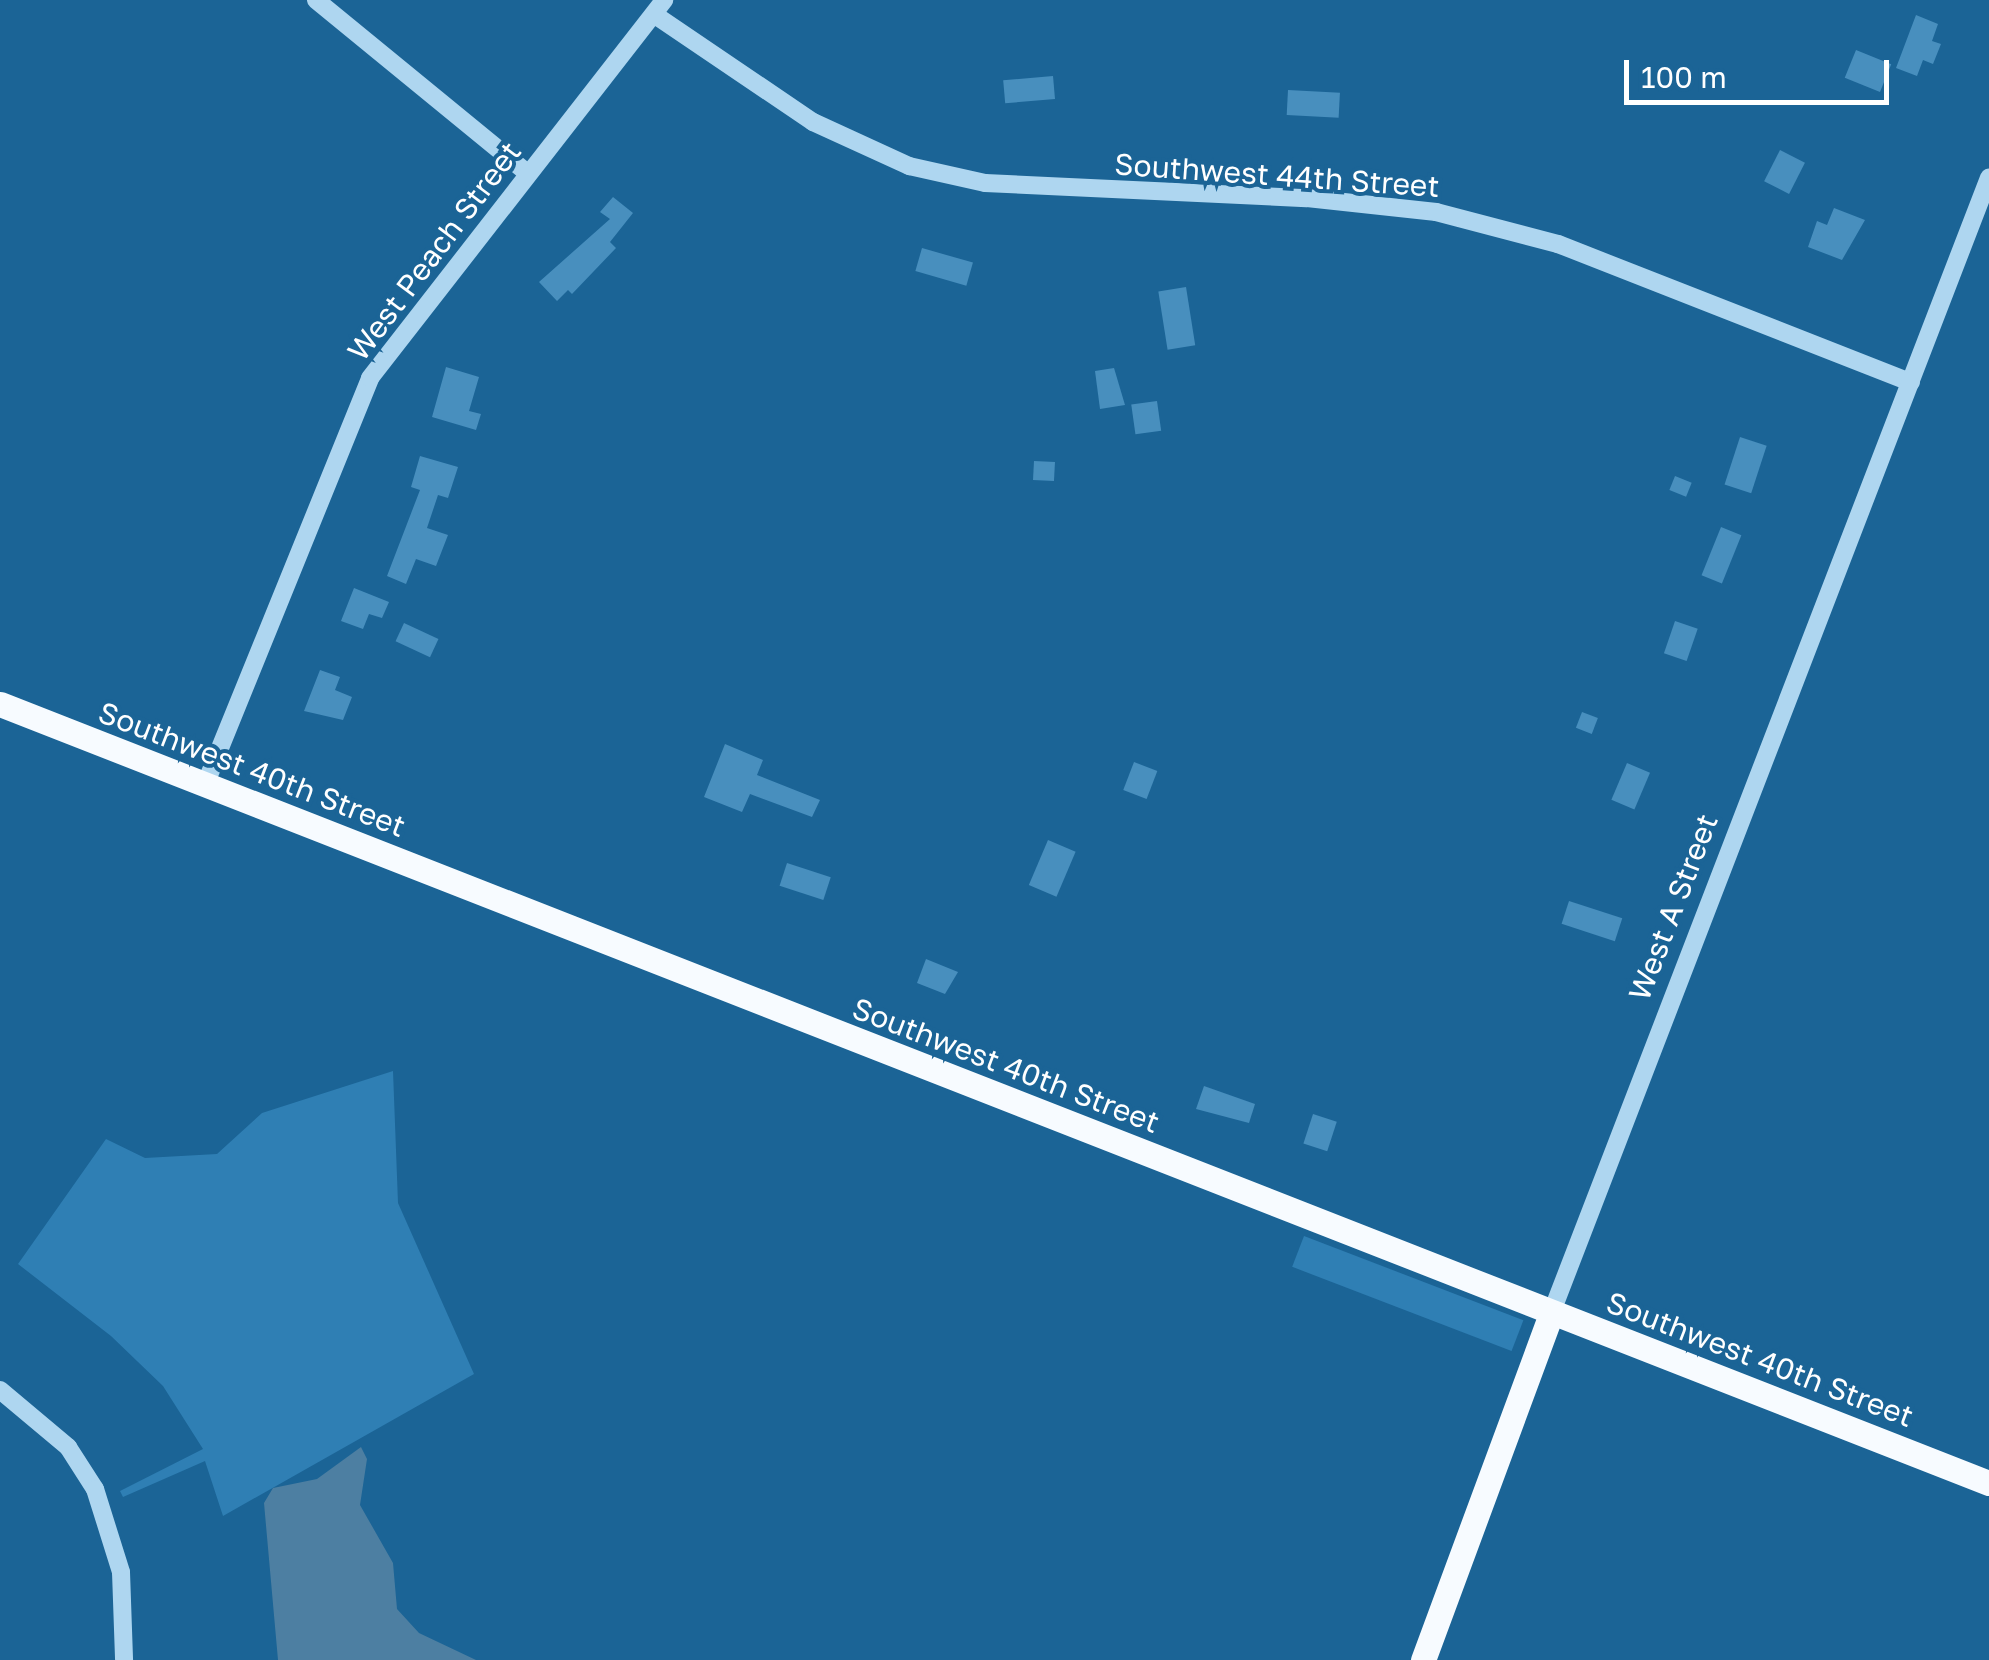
<!DOCTYPE html>
<html>
<head>
<meta charset="utf-8">
<style>
	body { margin:0 }
	#map { position:relative; width:1989px; height:1660px; overflow:hidden; background:#1b6496; font-family:"Golos Text",sans-serif }
	div>[style] { position:absolute }
	[style*='--x'] { left:calc(var(--x)*1px); top:calc(var(--y)*1px); width:calc(var(--w)*1px); rotate:calc(var(--a)*1deg) }
	.green>* { inset:0; background:#2f7fb4; transform-origin:0 0 }
	.water>* { inset:0; background:#4d7fa2 }
	.building>* { inset:0; background:#488fbe; transform-origin:0 0 }
	.minor>* { height:18px; margin:-9px; padding:0 9px; transform-origin:9px; border-radius:9px; background:#aed6f0 }
	.major>* { height:25px; margin:-12.5px; padding:0 12.5px; transform-origin:12.5px; border-radius:12.5px; background:#f7fbff }
	span { translate:-50% -50%; white-space:nowrap; text-align:center; line-height:1.15; -webkit-text-stroke:8px #1b6496; paint-order:stroke }
	.street-label { font-size:30px; color:#fff }
	.scale { position:absolute; left:1624px; top:60px; width:265px; height:45px; box-sizing:border-box; border:5px solid #fff; border-top:0; padding-left:12px; font-size:30px; line-height:35px; white-space:nowrap; color:#fff; -webkit-text-stroke:8px #1b6496; paint-order:stroke }
</style>
</head>
<body>
<div id="map">
	<div class="green">
		<div style="clip-path:polygon(393px 1071px,398px 1203px,474px 1374px,223px 1516px,205px 1461px,123px 1497px,120px 1491px,203px 1449px,163px 1386px,111px 1336px,18px 1264px,106px 1139px,145px 1158px,217px 1154px,262px 1113px)"></div>
		<div style="left:1304px;top:1236px;width:235px;height:33px;rotate:21deg"></div>
	</div>
	<div class="water">
		<div style="clip-path:polygon(361px 1447px,367px 1459px,360px 1505px,393px 1563px,397px 1609px,419px 1633px,476px 1660px,278px 1660px,264px 1503px,273px 1488px,317px 1479px)"></div>
	</div>
	<div class="building">
		<div style="clip-path:polygon(1916px 15px,1938px 24px,1932px 41px,1941px 44px,1933px 64px,1923px 60px,1917px 76px,1896px 68px)"></div>
		<div style="left:1856px;top:50px;width:38px;height:30px;rotate:22deg"></div>
		<div style="left:1053px;top:76px;width:23px;height:50px;rotate:85deg"></div>
		<div style="left:1288px;top:90px;width:52px;height:25px;rotate:3deg"></div>
		<div style="left:1780px;top:150px;width:28px;height:35px;rotate:27deg"></div>
		<div style="clip-path:polygon(613px 197px,633px 213px,610px 242px,616px 248px,572px 294px,568px 290px,557px 301px,539px 282px,610px 219px,600px 212px)"></div>
		<div style="clip-path:polygon(1834px 208px,1865px 220px,1842px 260px,1808px 247px,1817px 221px,1827px 225px)"></div>
		<div style="left:922px;top:248px;width:53px;height:24px;rotate:16deg"></div>
		<div style="left:1186px;top:287px;width:59px;height:28px;rotate:81deg"></div>
		<div style="clip-path:polygon(446px 367px,479px 377px,469px 411px,481px 414px,476px 430px,432px 417px)"></div>
		<div style="clip-path:polygon(1114px 368px,1125px 405px,1100px 409px,1095px 371px)"></div>
		<div style="left:1157px;top:401px;width:30px;height:26px;rotate:82deg"></div>
		<div style="left:1740px;top:437px;width:28px;height:50px;rotate:18deg"></div>
		<div style="clip-path:polygon(420px 456px,458px 467px,448px 498px,438px 495px,427px 528px,448px 535px,436px 566px,416px 559px,406px 584px,387px 576px,420px 490px,411px 487px)"></div>
		<div style="left:1034px;top:461px;width:21px;height:19px;rotate:3deg"></div>
		<div style="left:1675px;top:476px;width:18px;height:15px;rotate:22deg"></div>
		<div style="left:1721px;top:527px;width:22px;height:52px;rotate:22deg"></div>
		<div style="clip-path:polygon(354px 588px,389px 602px,382px 618px,369px 614px,363px 629px,341px 621px)"></div>
		<div style="left:1675px;top:621px;width:24px;height:34px;rotate:19deg"></div>
		<div style="left:404px;top:623px;width:38px;height:20px;rotate:25deg"></div>
		<div style="clip-path:polygon(320px 670px,340px 677px,335px 690px,352px 697px,343px 720px,304px 711px)"></div>
		<div style="left:1582px;top:712px;width:17px;height:17px;rotate:21deg"></div>
		<div style="clip-path:polygon(725px 744px,763px 760px,757px 775px,820px 800px,812px 817px,750px 794px,742px 812px,704px 797px)"></div>
		<div style="left:1134px;top:762px;width:25px;height:30px;rotate:21deg"></div>
		<div style="left:1627px;top:763px;width:25px;height:40px;rotate:23deg"></div>
		<div style="left:1048px;top:840px;width:30px;height:49px;rotate:23deg"></div>
		<div style="left:787px;top:863px;width:46px;height:24px;rotate:18deg"></div>
		<div style="left:1569px;top:901px;width:56px;height:24px;rotate:18deg"></div>
		<div style="clip-path:polygon(926px 959px,958px 972px,945px 994px,917px 983px)"></div>
		<div style="clip-path:polygon(1204px 1086px,1255px 1104px,1249px 1123px,1196px 1109px)"></div>
		<div style="left:1313px;top:1114px;width:25px;height:31px;rotate:18deg"></div>
	</div>
	<div class="minor">
		<div style="--x:316;--y:0;--w:273;--a:39.3"></div>
		<div style="--x:655;--y:15;--w:191;--a:34.1"></div>
		<div style="--x:813;--y:122;--w:106;--a:24.6"></div>
		<div style="--x:909;--y:166;--w:78;--a:12.6"></div>
		<div style="--x:985;--y:183;--w:322;--a:2.7"></div>
		<div style="--x:1307;--y:198;--w:130;--a:6.2"></div>
		<div style="--x:1436;--y:212;--w:126;--a:14.7"></div>
		<div style="--x:1558;--y:244;--w:379;--a:21.4"></div>
		<div style="--x:205;--y:785;--w:439;--a:-67.9"></div>
		<div style="--x:370;--y:378;--w:479;--a:-52.1"></div>
		<div style="--x:1551;--y:1314;--w:1218;--a:-68.92"></div>
		<div style="--x:0;--y:1390;--w:89;--a:40"></div>
		<div style="--x:68;--y:1447;--w:50;--a:57.3"></div>
		<div style="--x:95;--y:1489;--w:87;--a:72.6"></div>
		<div style="--x:121;--y:1572;--w:88;--a:88"></div>
	</div>
	<div class="major">
		<div style="--x:0;--y:704;--w:2136;--a:21.39"></div>
		<div style="--x:1423;--y:1660;--w:369;--a:-69.7"></div>
	</div>
	<div class="street-label">
		<span style="left:1277px;top:175px;rotate:4deg">Southwest 44th Street</span>
		<span style="left:434px;top:251px;rotate:-53deg">West Peach Street</span>
		<span style="left:252px;top:769px;rotate:21deg">Southwest 40th Street</span>
		<span style="left:1673px;top:907px;rotate:-69deg">West A Street</span>
		<span style="left:1006px;top:1065px;rotate:21deg">Southwest 40th Street</span>
		<span style="left:1760px;top:1359px;rotate:21deg">Southwest 40th Street</span>
	</div>
	<div class="scale">100 m</div>
</div>
</body>
</html>
